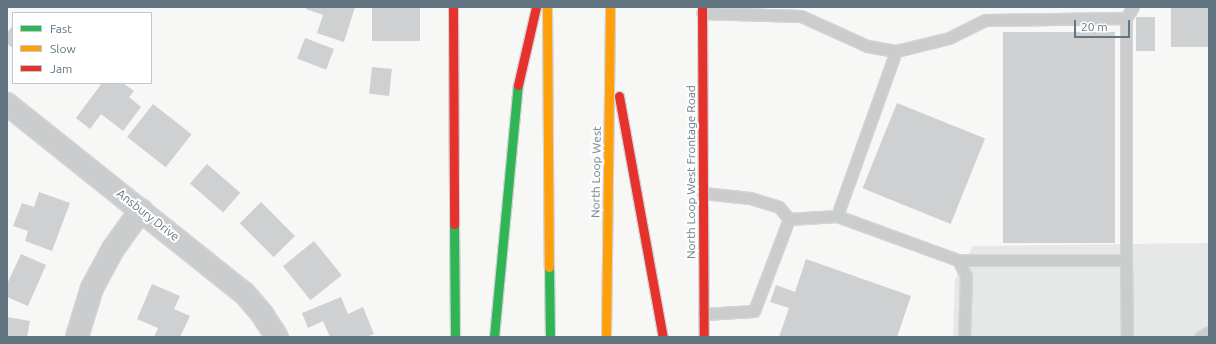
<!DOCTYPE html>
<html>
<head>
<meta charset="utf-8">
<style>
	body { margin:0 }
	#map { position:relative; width:1216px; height:344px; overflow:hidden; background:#f7f7f6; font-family:Ubuntu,sans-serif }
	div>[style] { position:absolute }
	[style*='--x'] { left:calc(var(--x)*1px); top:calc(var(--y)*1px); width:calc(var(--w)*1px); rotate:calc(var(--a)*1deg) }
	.built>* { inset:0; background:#e6e8e7 }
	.building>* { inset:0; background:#ced0d1; transform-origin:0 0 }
	.roads { filter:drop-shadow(1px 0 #d3d5d5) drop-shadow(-1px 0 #d3d5d5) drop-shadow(0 1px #d3d5d5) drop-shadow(0 -1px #d3d5d5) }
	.lane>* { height:11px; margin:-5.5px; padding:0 5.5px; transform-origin:5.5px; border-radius:5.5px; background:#cbcccd }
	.street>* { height:22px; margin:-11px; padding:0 11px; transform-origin:11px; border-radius:11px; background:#cbcccd }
	.fast>* { height:9px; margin:-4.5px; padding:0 4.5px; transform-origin:4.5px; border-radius:4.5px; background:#30b455 }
	.slow>* { height:9px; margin:-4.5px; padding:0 4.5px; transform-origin:4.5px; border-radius:4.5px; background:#ff9f0a }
	.jam>* { height:9px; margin:-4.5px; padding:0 4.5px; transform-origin:4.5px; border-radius:4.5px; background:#e5322d }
	span { translate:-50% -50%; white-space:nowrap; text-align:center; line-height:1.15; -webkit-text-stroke:4px #fff; paint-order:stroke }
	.street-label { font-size:12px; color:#617682 }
	.frame { position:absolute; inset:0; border:8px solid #617682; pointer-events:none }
	.legend { position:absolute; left:12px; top:12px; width:140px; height:72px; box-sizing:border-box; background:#fff; border:1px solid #c0c8cd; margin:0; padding:5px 7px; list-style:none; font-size:12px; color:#617682 }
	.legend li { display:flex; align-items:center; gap:8px; height:20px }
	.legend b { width:20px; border:1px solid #c0c8cd }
	.scale { position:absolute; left:1074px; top:20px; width:56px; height:18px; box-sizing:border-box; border:2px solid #617682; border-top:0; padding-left:5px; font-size:12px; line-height:14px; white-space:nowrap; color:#617682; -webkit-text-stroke:3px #fff; paint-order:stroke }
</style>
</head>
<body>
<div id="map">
	<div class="built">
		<div style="clip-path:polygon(1209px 243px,1209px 337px,953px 337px,955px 280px,973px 246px)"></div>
	</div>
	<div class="building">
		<div style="clip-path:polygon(307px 7px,355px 7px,344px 42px,317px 33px,323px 15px,306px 9px)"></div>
		<div style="left:372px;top:7px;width:48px;height:34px"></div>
		<div style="left:1171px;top:7px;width:38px;height:40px"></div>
		<div style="left:1136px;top:17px;width:19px;height:34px"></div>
		<div style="clip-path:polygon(13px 25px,13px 48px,7px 44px,7px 33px)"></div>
		<div style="left:1003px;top:32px;width:112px;height:211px"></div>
		<div style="left:305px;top:38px;width:31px;height:22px;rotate:21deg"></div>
		<div style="left:372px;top:67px;width:20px;height:27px;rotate:6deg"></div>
		<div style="clip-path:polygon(102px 83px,123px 83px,134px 91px,129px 97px,141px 107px,123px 131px,101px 114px,90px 129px,76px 118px)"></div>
		<div style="left:897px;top:103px;width:95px;height:92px;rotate:22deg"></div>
		<div style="left:153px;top:104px;width:49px;height:42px;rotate:38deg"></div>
		<div style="left:207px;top:164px;width:44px;height:26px;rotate:41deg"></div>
		<div style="clip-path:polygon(39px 192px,70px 203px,52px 251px,25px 241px,28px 231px,13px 226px,22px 203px,34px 207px)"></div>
		<div style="left:261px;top:202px;width:48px;height:30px;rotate:45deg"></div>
		<div style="left:314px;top:241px;width:44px;height:40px;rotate:51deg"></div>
		<div style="clip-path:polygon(21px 254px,46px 265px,28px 306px,7px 297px,7px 284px)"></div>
		<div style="clip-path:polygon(806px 259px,911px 296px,897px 337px,779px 337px,789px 308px,770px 302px,776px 285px,795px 292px)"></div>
		<div style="clip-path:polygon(152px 284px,180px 296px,174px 309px,190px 316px,180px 337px,154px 337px,158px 328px,137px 319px)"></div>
		<div style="clip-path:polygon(341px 297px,348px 314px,363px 307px,374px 334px,366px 337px,330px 337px,323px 321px,308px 328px,302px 313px)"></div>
		<div style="clip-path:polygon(7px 317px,30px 321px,27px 337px,7px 337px)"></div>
	</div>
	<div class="roads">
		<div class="lane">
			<div style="--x:702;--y:13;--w:99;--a:1.7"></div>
			<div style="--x:801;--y:16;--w:72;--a:24.4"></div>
			<div style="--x:867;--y:46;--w:29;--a:10"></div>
			<div style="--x:896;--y:51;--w:175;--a:109.7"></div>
			<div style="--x:837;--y:216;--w:129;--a:20"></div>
			<div style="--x:958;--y:260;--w:168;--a:0"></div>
			<div style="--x:1126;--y:260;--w:242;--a:-90"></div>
			<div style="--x:1126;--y:18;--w:141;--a:179.2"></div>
			<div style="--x:985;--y:20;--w:40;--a:153.4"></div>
			<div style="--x:949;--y:38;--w:55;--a:166.2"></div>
			<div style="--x:1126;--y:18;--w:13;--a:-58"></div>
			<div style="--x:703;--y:193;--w:47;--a:6.1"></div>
			<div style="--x:750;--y:198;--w:30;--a:17"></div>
			<div style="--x:779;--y:207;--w:16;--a:50"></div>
			<div style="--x:789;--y:219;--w:48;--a:-3.6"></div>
			<div style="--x:958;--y:260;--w:18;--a:63"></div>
			<div style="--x:966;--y:276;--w:61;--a:91.9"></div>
			<div style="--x:1126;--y:260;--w:77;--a:89.3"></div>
			<div style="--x:704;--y:314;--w:50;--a:-3.4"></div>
			<div style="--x:754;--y:311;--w:98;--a:-69.2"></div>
			<div style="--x:1200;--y:337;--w:10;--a:-29"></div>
		</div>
		<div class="street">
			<div style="--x:7;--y:104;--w:303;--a:38.6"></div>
			<div style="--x:244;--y:293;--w:28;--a:49"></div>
			<div style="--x:262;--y:314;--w:27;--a:57"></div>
			<div style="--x:77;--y:337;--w:51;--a:-73"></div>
			<div style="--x:92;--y:288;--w:44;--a:-61.7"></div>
			<div style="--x:113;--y:249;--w:48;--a:-54.3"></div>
		</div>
		<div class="fast">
			<div style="--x:454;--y:224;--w:113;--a:89.5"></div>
			<div style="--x:549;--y:267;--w:70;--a:89.2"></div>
			<div style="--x:494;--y:337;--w:253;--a:-84.6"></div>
		</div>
		<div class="slow">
			<div style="--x:547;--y:7;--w:260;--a:89.6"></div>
			<div style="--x:606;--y:337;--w:330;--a:-89.3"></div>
		</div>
		<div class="jam">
			<div style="--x:453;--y:7;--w:217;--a:89.7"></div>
			<div style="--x:702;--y:7;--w:330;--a:89.7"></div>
			<div style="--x:518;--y:85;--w:80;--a:-77"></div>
			<div style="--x:619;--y:96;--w:245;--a:79.7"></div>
		</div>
	</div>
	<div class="street-label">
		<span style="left:596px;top:172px;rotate:-89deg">North Loop West</span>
		<span style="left:691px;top:172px;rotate:-90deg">North Loop West Frontage Road</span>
		<span style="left:148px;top:215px;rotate:38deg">Ansbury Drive</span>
	</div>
	<div class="frame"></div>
	<ul class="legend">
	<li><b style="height:5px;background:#30b455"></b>Fast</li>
	<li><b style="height:5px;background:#ff9f0a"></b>Slow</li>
	<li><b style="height:5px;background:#e5322d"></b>Jam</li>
	</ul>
	<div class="scale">20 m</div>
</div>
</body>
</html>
